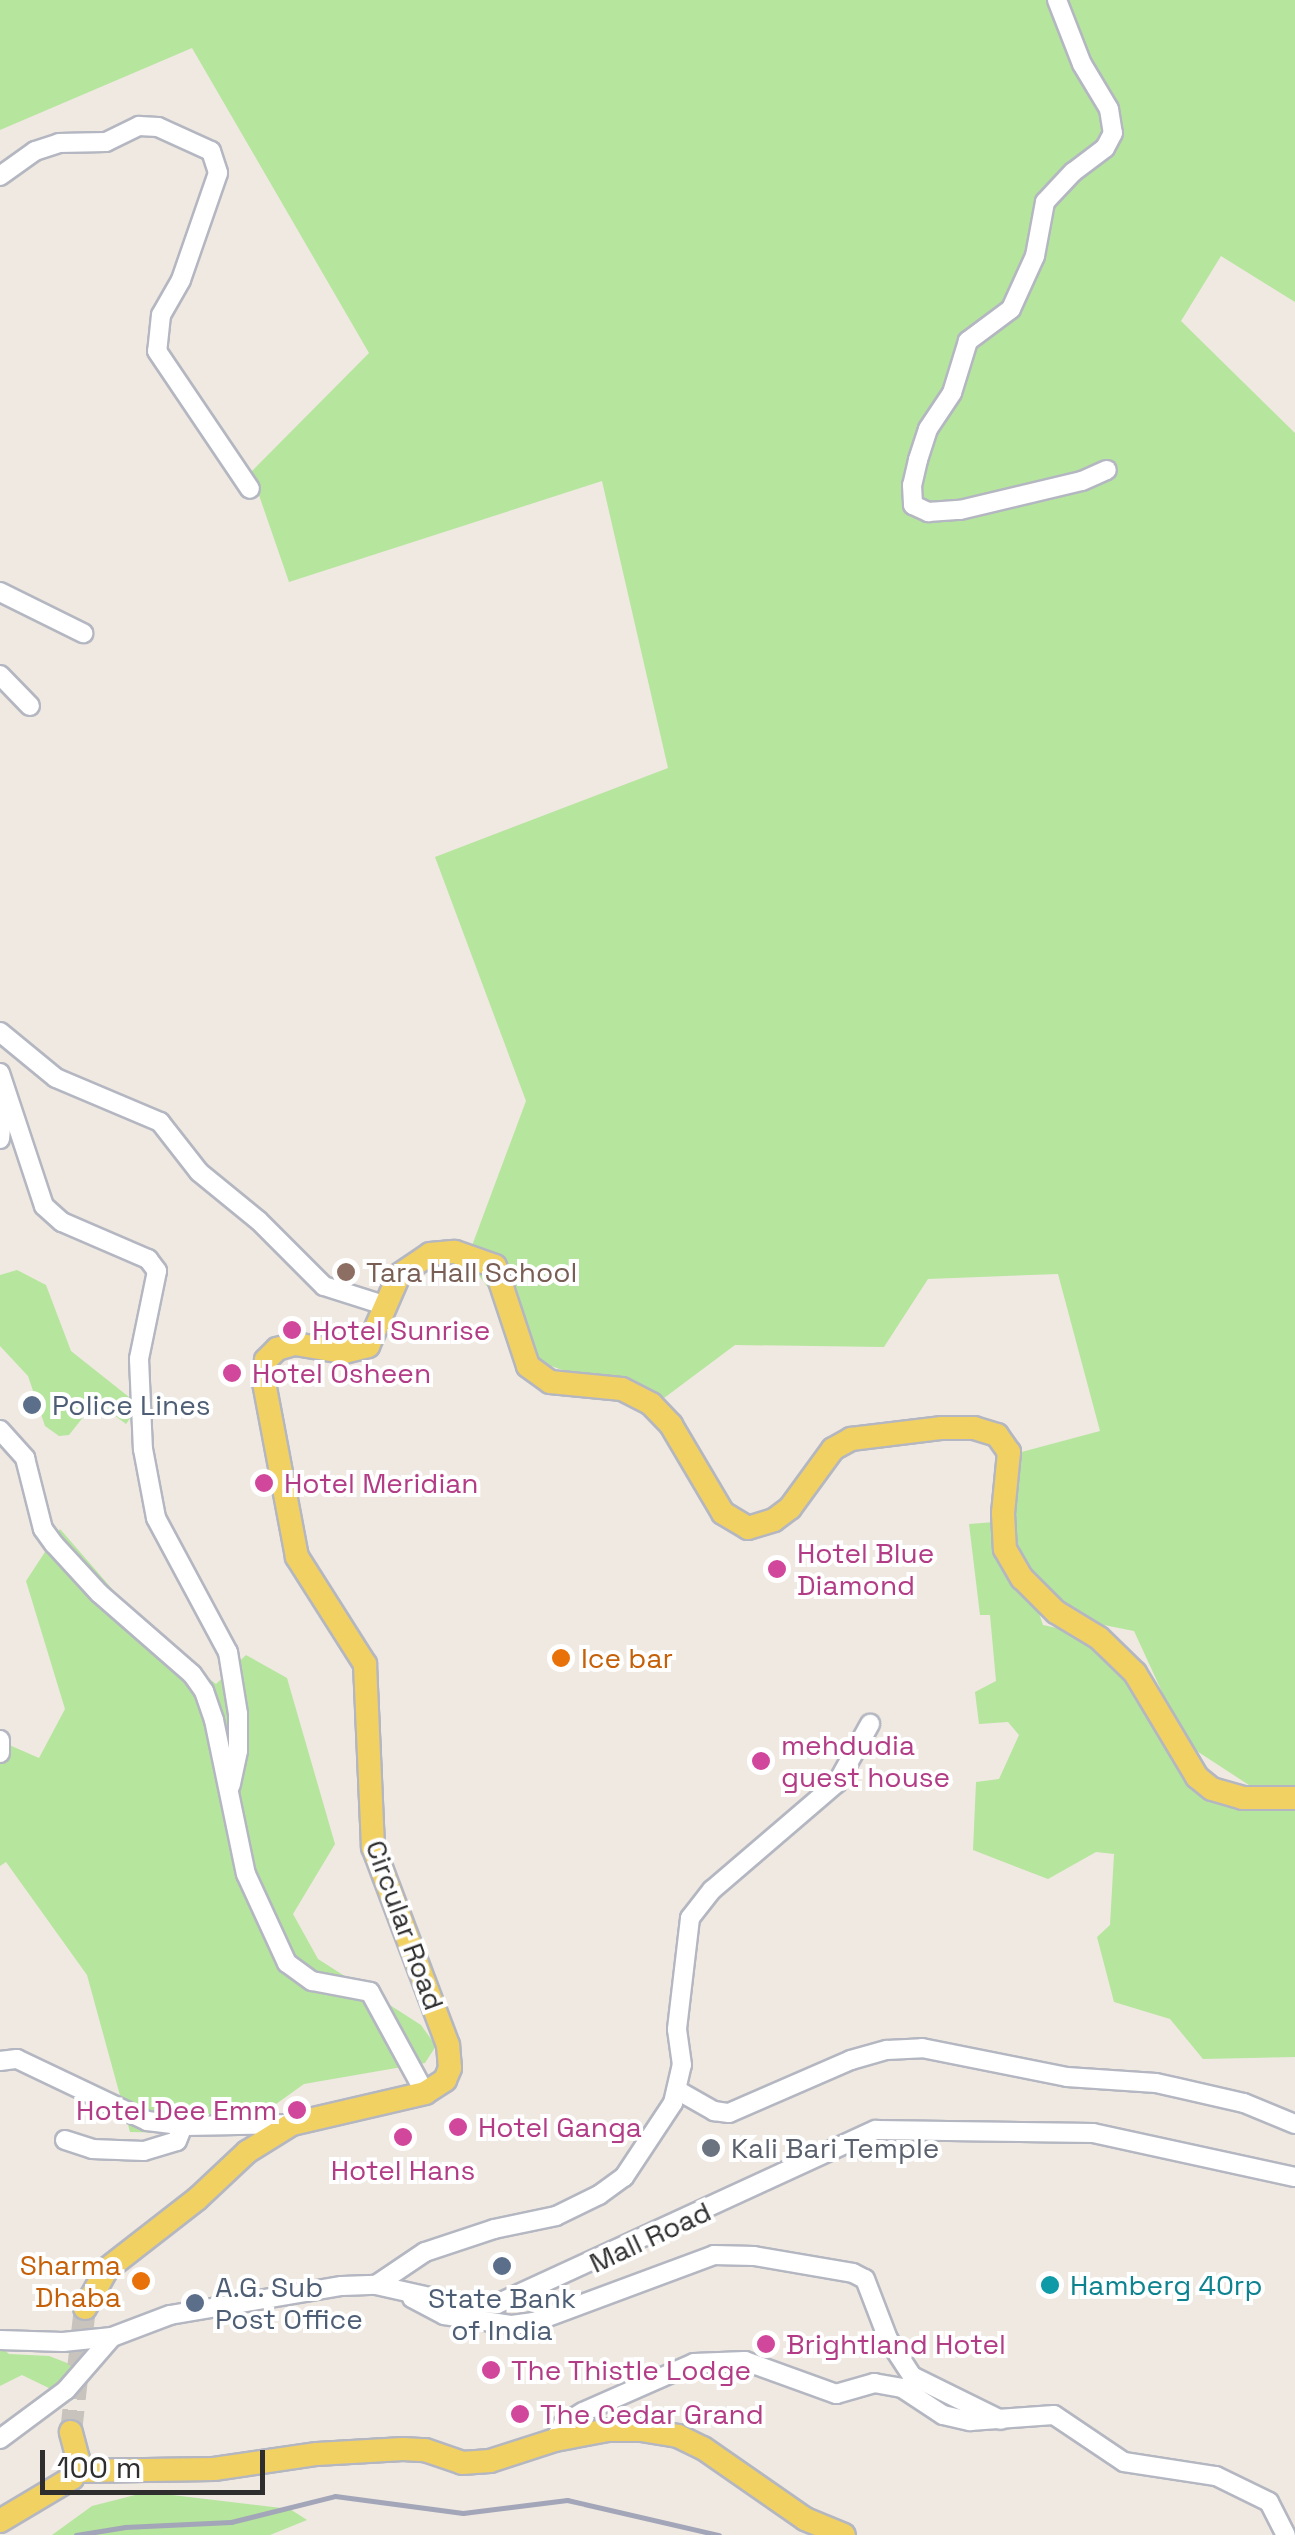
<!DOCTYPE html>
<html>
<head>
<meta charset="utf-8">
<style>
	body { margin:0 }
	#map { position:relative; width:1295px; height:2535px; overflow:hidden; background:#efe9e1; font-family:"Space Grotesk",sans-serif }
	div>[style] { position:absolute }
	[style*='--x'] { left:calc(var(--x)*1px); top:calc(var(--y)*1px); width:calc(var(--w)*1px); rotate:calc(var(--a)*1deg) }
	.green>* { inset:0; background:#b6e59e }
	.major-tunnel>* { height:22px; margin-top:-11px; transform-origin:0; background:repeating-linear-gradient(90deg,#c8c4bd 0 22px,transparent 0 33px) }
	.roads { filter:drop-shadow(2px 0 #b4b7c1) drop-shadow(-2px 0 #b4b7c1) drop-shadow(0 2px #b4b7c1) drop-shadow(0 -2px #b4b7c1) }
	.minor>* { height:18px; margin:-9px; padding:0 9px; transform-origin:9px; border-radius:9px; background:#fff }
	.major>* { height:22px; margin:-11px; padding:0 11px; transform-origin:11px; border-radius:11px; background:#f2d163 }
	.rail>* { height:5px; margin:-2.5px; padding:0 2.5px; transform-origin:2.5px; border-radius:2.5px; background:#a3a6b8 }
	.dots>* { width:28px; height:28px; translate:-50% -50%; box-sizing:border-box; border:5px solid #fff; border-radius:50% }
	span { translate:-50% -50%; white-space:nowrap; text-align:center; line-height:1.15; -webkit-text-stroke:8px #fff; paint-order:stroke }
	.education-label { font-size:28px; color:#785e54 }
	.left { translate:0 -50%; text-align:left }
	.hotel-label { font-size:28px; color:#b23c85 }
	.right { translate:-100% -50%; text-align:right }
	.service-label { font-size:28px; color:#4e5e75 }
	.food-label { font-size:28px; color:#c56008 }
	.street-label { font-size:28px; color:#2e2e2e }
	.worship-label { font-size:28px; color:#5b616d }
	.culture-label { font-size:28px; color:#0d838f }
	.scale { position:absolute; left:40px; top:2450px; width:225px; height:45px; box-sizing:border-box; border:5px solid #2e2e2e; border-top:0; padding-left:12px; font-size:30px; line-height:35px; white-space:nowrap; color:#2e2e2e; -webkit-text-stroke:8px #fff; paint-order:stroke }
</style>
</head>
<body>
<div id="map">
	<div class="green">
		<div style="clip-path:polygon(0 0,1295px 0,1295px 302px,1221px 256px,1181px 321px,1295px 433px,1295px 1785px,1252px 1787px,1186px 1744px,1134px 1631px,1053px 1615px,1012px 1532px,1043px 1625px,1120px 1642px,1177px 1759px,1240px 1805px,1295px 1803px,1295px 2057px,1203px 2059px,1170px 2019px,1114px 2002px,1097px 1937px,1110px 1925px,1114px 1854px,1096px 1852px,1048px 1879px,973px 1850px,976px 1782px,999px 1779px,1019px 1735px,1008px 1722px,979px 1724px,975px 1692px,996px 1681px,990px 1615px,980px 1615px,969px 1524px,1008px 1521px,1014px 1454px,1100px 1431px,1058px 1274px,928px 1279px,884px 1347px,735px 1345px,656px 1404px,543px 1363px,467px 1259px,526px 1101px,435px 857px,668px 768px,602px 481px,289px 582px,251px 472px,369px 353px,192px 48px,0 130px)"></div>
		<div style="clip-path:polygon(17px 1270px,46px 1285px,71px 1351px,129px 1397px,131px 1417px,126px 1424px,114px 1415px,88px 1411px,69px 1435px,59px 1436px,45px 1426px,28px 1376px,0 1346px,0 1275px)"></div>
		<div style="clip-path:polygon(60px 1529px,153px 1636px,216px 1684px,246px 1655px,287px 1678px,335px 1844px,293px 1914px,318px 1959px,421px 2025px,436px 2046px,425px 2063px,304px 2084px,234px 2134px,130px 2132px,87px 1975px,6px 1862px,0 1866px,0 1741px,39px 1758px,65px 1709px,26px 1581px)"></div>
		<div style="clip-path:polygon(0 2346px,9px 2354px,49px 2356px,75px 2366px,55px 2391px,22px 2375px,0 2386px)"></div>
		<div style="clip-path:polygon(147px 2492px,290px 2509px,307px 2520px,270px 2535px,52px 2535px,92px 2506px)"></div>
	</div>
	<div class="major-tunnel">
		<div style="--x:71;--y:2432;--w:125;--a:-83.6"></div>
	</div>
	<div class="roads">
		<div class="minor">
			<div style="--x:1057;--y:0;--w:69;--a:68.7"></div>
			<div style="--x:1082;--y:64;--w:52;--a:59"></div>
			<div style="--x:1109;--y:109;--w:24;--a:81"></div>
			<div style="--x:1113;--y:133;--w:17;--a:118"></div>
			<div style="--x:1105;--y:148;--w:40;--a:143"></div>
			<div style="--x:1073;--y:172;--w:41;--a:133"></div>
			<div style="--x:1045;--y:202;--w:55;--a:100.5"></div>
			<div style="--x:1035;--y:256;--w:58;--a:114.4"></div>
			<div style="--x:1011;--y:309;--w:54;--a:143.3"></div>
			<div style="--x:968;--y:341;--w:54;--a:107.1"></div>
			<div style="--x:952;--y:393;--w:43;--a:123.7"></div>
			<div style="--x:928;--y:429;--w:33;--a:108"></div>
			<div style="--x:918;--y:460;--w:26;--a:103"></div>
			<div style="--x:912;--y:485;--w:20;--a:87"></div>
			<div style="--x:913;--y:505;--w:17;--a:25"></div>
			<div style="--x:928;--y:512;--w:32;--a:-4"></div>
			<div style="--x:960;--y:510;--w:125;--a:-13.4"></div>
			<div style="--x:1082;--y:481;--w:27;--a:-24"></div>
			<div style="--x:0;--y:176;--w:43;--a:-35.5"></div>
			<div style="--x:35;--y:151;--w:25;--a:-18"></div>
			<div style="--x:59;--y:143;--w:47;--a:-1.2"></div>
			<div style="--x:106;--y:142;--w:37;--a:-26"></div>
			<div style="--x:139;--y:126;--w:19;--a:3"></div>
			<div style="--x:158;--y:127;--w:58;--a:24.4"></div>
			<div style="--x:211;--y:151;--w:23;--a:72"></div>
			<div style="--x:218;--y:173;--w:113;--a:109.1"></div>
			<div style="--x:181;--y:280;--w:40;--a:119.7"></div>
			<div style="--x:161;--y:315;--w:36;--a:96"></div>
			<div style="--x:157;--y:351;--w:166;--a:56"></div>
			<div style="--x:0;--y:592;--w:93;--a:26.3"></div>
			<div style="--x:0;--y:675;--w:43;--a:45.9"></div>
			<div style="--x:0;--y:1032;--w:72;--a:39.4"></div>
			<div style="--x:56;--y:1078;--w:113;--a:22.9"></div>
			<div style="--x:160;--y:1122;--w:63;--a:52"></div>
			<div style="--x:199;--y:1172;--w:77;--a:39.2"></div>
			<div style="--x:259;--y:1221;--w:92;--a:45"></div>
			<div style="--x:324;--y:1286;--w:66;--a:17.6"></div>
			<div style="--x:0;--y:1073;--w:140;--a:71.7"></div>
			<div style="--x:44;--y:1206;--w:24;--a:42"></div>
			<div style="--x:62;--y:1222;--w:94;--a:23.3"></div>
			<div style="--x:148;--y:1259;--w:15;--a:53"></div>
			<div style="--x:157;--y:1271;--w:90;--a:101.6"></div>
			<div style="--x:139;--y:1359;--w:90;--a:87.5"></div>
			<div style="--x:143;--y:1449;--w:70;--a:79.3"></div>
			<div style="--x:156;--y:1518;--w:152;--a:61.8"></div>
			<div style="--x:228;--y:1652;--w:63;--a:80.8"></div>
			<div style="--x:238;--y:1714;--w:37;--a:90"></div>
			<div style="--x:238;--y:1751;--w:35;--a:102"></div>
			<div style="--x:0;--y:1139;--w:42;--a:-84.6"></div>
			<div style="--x:0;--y:1430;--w:38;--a:48"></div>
			<div style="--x:25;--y:1458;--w:73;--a:75.8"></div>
			<div style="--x:43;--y:1529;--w:19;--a:54"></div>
			<div style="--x:54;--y:1544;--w:67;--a:47.4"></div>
			<div style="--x:99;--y:1593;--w:123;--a:41.1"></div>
			<div style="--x:192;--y:1674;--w:21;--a:55"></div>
			<div style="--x:204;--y:1691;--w:31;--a:71"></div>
			<div style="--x:214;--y:1720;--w:157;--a:78.3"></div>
			<div style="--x:246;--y:1874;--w:98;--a:65.3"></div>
			<div style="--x:287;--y:1963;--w:31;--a:36"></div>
			<div style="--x:312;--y:1981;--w:59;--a:10.7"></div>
			<div style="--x:370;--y:1992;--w:115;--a:61.4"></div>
			<div style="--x:0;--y:1740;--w:13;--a:90"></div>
			<div style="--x:0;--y:2061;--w:17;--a:-7"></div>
			<div style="--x:17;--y:2059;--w:144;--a:25.5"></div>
			<div style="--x:147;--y:2121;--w:38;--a:7"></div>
			<div style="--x:185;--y:2126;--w:106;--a:-1.1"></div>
			<div style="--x:677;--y:2090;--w:43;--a:29.6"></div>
			<div style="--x:714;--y:2111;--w:15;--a:8"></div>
			<div style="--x:729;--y:2113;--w:133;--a:-23.5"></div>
			<div style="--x:851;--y:2060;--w:37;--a:-16"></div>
			<div style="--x:887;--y:2050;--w:35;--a:-3"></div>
			<div style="--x:922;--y:2048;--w:148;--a:11.3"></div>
			<div style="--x:1067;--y:2077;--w:89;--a:3.9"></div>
			<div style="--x:1156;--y:2083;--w:90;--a:12.8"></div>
			<div style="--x:1244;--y:2103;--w:55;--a:22.4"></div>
			<div style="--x:65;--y:2140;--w:28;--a:18"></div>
			<div style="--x:92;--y:2149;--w:52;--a:2.2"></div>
			<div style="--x:144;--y:2151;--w:34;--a:-17"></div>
			<div style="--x:177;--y:2141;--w:9;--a:-69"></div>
			<div style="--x:180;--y:2133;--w:9;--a:-117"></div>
			<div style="--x:376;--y:2285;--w:59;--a:-34"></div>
			<div style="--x:425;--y:2252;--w:73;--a:-18.4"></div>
			<div style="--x:494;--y:2229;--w:63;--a:-11.8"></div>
			<div style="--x:556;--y:2216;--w:48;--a:-26"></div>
			<div style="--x:599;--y:2195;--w:31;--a:-36"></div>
			<div style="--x:624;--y:2177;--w:89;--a:-56.5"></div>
			<div style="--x:673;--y:2103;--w:39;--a:-77"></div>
			<div style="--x:682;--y:2065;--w:36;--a:-98"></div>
			<div style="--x:677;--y:2029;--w:112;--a:-83.3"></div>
			<div style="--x:690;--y:1918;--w:36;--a:-52"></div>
			<div style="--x:712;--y:1890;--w:165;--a:-40.6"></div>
			<div style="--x:837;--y:1783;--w:68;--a:-60.8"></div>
			<div style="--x:412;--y:2298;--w:36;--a:28"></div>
			<div style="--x:444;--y:2315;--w:69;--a:8.4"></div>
			<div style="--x:512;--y:2325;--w:22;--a:-8"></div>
			<div style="--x:534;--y:2322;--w:192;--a:-20.4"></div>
			<div style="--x:714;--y:2255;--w:40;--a:1.4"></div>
			<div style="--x:754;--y:2256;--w:100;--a:9.7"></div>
			<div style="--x:853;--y:2273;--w:13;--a:27"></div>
			<div style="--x:865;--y:2279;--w:64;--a:69"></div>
			<div style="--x:888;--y:2339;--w:44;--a:57"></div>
			<div style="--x:912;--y:2376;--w:99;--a:26.3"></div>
			<div style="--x:0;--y:2340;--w:63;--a:1.8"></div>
			<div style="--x:63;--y:2342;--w:49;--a:-5.8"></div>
			<div style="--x:112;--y:2337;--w:62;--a:-20.8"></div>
			<div style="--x:170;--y:2315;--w:174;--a:-9.6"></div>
			<div style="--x:342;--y:2286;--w:34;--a:-2"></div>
			<div style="--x:376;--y:2285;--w:78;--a:12.6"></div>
			<div style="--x:452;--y:2302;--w:45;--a:2.5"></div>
			<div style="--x:497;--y:2304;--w:417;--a:-24.7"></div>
			<div style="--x:876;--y:2130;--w:217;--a:0.8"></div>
			<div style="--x:1093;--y:2133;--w:207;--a:12.3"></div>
			<div style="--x:0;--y:2439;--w:82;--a:-36.6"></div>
			<div style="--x:66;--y:2390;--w:70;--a:-49"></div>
			<div style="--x:555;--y:2440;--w:18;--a:-63"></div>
			<div style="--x:563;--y:2424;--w:23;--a:-31"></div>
			<div style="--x:583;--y:2412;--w:121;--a:-23.8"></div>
			<div style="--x:694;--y:2363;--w:51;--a:-2.2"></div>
			<div style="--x:745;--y:2361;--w:97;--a:19.9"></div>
			<div style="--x:836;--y:2394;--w:40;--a:-16"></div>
			<div style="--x:874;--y:2383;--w:28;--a:10"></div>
			<div style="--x:902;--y:2388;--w:49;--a:33.4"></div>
			<div style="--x:943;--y:2415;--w:28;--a:13"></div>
			<div style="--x:970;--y:2421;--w:84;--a:-4.1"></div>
			<div style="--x:1054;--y:2415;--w:84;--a:33.9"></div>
			<div style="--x:1124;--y:2462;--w:93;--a:8.7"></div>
			<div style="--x:1216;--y:2476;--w:59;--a:26.1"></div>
			<div style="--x:1269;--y:2502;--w:37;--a:63"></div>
		</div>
		<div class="major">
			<div style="--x:85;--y:2308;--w:45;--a:-60.6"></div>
			<div style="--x:107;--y:2269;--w:114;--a:-37.9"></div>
			<div style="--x:197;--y:2199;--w:69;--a:-43.2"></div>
			<div style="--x:247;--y:2152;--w:53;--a:-31.9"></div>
			<div style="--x:292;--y:2124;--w:137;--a:-13.1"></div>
			<div style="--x:425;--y:2093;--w:24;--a:-33"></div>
			<div style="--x:445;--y:2080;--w:13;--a:-67"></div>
			<div style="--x:450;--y:2068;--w:23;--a:-95"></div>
			<div style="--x:448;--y:2045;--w:212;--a:-110.7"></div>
			<div style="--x:373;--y:1847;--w:183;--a:-92.5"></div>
			<div style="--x:365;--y:1664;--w:127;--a:-122.4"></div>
			<div style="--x:297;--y:1557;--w:178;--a:-100.7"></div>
			<div style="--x:264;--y:1382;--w:22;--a:-85"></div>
			<div style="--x:266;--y:1360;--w:16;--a:-45"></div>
			<div style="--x:277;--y:1349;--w:19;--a:-16"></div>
			<div style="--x:295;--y:1344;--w:50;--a:9.3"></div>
			<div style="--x:344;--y:1352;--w:25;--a:-14"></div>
			<div style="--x:368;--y:1346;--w:77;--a:-66.4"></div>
			<div style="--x:399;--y:1275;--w:37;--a:-34"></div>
			<div style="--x:430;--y:1254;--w:25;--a:-5"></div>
			<div style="--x:455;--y:1252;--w:42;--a:19.3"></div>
			<div style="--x:495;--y:1266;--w:105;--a:71.7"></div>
			<div style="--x:528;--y:1366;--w:27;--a:36"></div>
			<div style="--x:550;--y:1382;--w:72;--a:5.6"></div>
			<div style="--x:622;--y:1389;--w:33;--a:27"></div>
			<div style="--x:651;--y:1404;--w:29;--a:46"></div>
			<div style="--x:671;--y:1425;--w:102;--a:59.4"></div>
			<div style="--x:723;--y:1513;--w:29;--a:31"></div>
			<div style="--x:748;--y:1528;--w:27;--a:-17"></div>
			<div style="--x:774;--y:1520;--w:20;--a:-37"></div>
			<div style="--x:790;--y:1508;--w:73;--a:-53.9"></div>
			<div style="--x:833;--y:1449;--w:21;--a:-29"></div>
			<div style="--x:851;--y:1439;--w:92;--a:-6.9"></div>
			<div style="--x:942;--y:1428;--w:32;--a:0"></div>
			<div style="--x:974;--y:1428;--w:24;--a:17"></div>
			<div style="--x:997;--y:1435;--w:21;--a:55"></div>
			<div style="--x:1009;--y:1452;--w:61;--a:95.6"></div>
			<div style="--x:1003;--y:1513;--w:36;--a:87"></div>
			<div style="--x:1005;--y:1549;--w:34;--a:60"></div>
			<div style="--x:1022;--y:1578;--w:48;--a:45"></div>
			<div style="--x:1056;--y:1612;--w:50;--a:31.2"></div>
			<div style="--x:1099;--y:1638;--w:50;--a:44.2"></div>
			<div style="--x:1135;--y:1673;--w:121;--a:59.2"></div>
			<div style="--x:1197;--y:1777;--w:19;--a:39"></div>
			<div style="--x:1212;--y:1789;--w:32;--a:16"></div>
			<div style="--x:1243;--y:1798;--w:52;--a:0"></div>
			<div style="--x:76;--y:2471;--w:138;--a:-0.8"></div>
			<div style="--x:214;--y:2469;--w:104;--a:-8.3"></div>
			<div style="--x:317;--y:2454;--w:86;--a:-3.3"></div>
			<div style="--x:403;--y:2449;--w:22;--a:3"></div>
			<div style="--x:425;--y:2450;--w:39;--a:19"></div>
			<div style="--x:462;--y:2463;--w:28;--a:-4"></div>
			<div style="--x:490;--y:2461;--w:68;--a:-17.9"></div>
			<div style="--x:555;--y:2440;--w:54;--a:-10.7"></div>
			<div style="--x:608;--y:2430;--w:33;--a:0"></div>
			<div style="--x:641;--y:2430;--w:37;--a:9"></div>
			<div style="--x:678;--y:2436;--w:28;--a:26"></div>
			<div style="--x:703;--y:2448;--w:124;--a:34.8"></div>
			<div style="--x:805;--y:2519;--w:42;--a:22.3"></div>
			<div style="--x:0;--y:2521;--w:84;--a:-30.8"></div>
			<div style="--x:72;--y:2478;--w:20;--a:-72"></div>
			<div style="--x:78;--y:2459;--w:28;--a:-105"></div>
		</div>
	</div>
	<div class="rail">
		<div style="--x:76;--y:2535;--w:50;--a:-9.3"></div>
		<div style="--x:125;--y:2527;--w:106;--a:-2.7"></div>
		<div style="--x:231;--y:2522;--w:107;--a:-14"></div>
		<div style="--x:335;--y:2496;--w:129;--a:7.6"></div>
		<div style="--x:463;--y:2513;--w:105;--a:-7.1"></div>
		<div style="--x:567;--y:2500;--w:156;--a:13"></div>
	</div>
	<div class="dots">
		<div style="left:346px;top:1272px;background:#8d6e63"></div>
		<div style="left:292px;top:1330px;background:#d1479c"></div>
		<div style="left:232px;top:1373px;background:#d1479c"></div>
		<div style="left:32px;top:1405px;background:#5c6f8a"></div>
		<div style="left:264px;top:1483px;background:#d1479c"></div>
		<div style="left:777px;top:1569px;background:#d1479c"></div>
		<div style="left:561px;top:1658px;background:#e8710a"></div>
		<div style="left:761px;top:1761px;background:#d1479c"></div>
		<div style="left:297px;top:2110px;background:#d1479c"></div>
		<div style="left:458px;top:2127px;background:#d1479c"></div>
		<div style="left:403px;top:2137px;background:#d1479c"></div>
		<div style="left:711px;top:2148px;background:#6b7280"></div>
		<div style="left:502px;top:2266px;background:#5c6f8a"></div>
		<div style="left:141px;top:2281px;background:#e8710a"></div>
		<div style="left:1050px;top:2285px;background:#0f9aa8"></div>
		<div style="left:195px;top:2303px;background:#5c6f8a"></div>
		<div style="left:766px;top:2344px;background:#d1479c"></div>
		<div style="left:491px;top:2370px;background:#d1479c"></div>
		<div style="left:520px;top:2414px;background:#d1479c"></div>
	</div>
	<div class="education-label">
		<span class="left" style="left:366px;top:1272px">Tara Hall School</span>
	</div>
	<div class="hotel-label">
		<span class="left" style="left:312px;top:1330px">Hotel Sunrise</span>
		<span class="left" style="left:252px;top:1373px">Hotel Osheen</span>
		<span class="left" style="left:284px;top:1483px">Hotel Meridian</span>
		<span class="left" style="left:797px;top:1569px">Hotel Blue<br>Diamond</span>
		<span class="left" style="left:781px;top:1761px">mehdudia<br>guest house</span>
		<span class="right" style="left:277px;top:2110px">Hotel Dee Emm</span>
		<span class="left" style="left:478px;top:2127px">Hotel Ganga</span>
		<span style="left:403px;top:2170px">Hotel Hans</span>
		<span class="left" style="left:786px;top:2344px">Brightland Hotel</span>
		<span class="left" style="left:511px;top:2370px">The Thistle Lodge</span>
		<span class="left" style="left:540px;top:2414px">The Cedar Grand</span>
	</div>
	<div class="service-label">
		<span class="left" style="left:52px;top:1405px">Police Lines</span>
		<span class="left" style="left:215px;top:2303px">A.G. Sub<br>Post Office</span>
		<span style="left:502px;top:2314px">State Bank<br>of India</span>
	</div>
	<div class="food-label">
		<span class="left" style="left:581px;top:1658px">Ice bar</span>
		<span class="right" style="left:121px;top:2281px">Sharma<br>Dhaba</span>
	</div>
	<div class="street-label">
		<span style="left:405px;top:1925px;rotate:70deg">Circular Road</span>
		<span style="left:650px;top:2237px;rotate:-25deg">Mall Road</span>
	</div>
	<div class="worship-label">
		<span class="left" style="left:731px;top:2148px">Kali Bari Temple</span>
	</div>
	<div class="culture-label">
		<span class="left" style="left:1070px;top:2285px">Hamberg 40rp</span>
	</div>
	<div class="scale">100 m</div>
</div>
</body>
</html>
